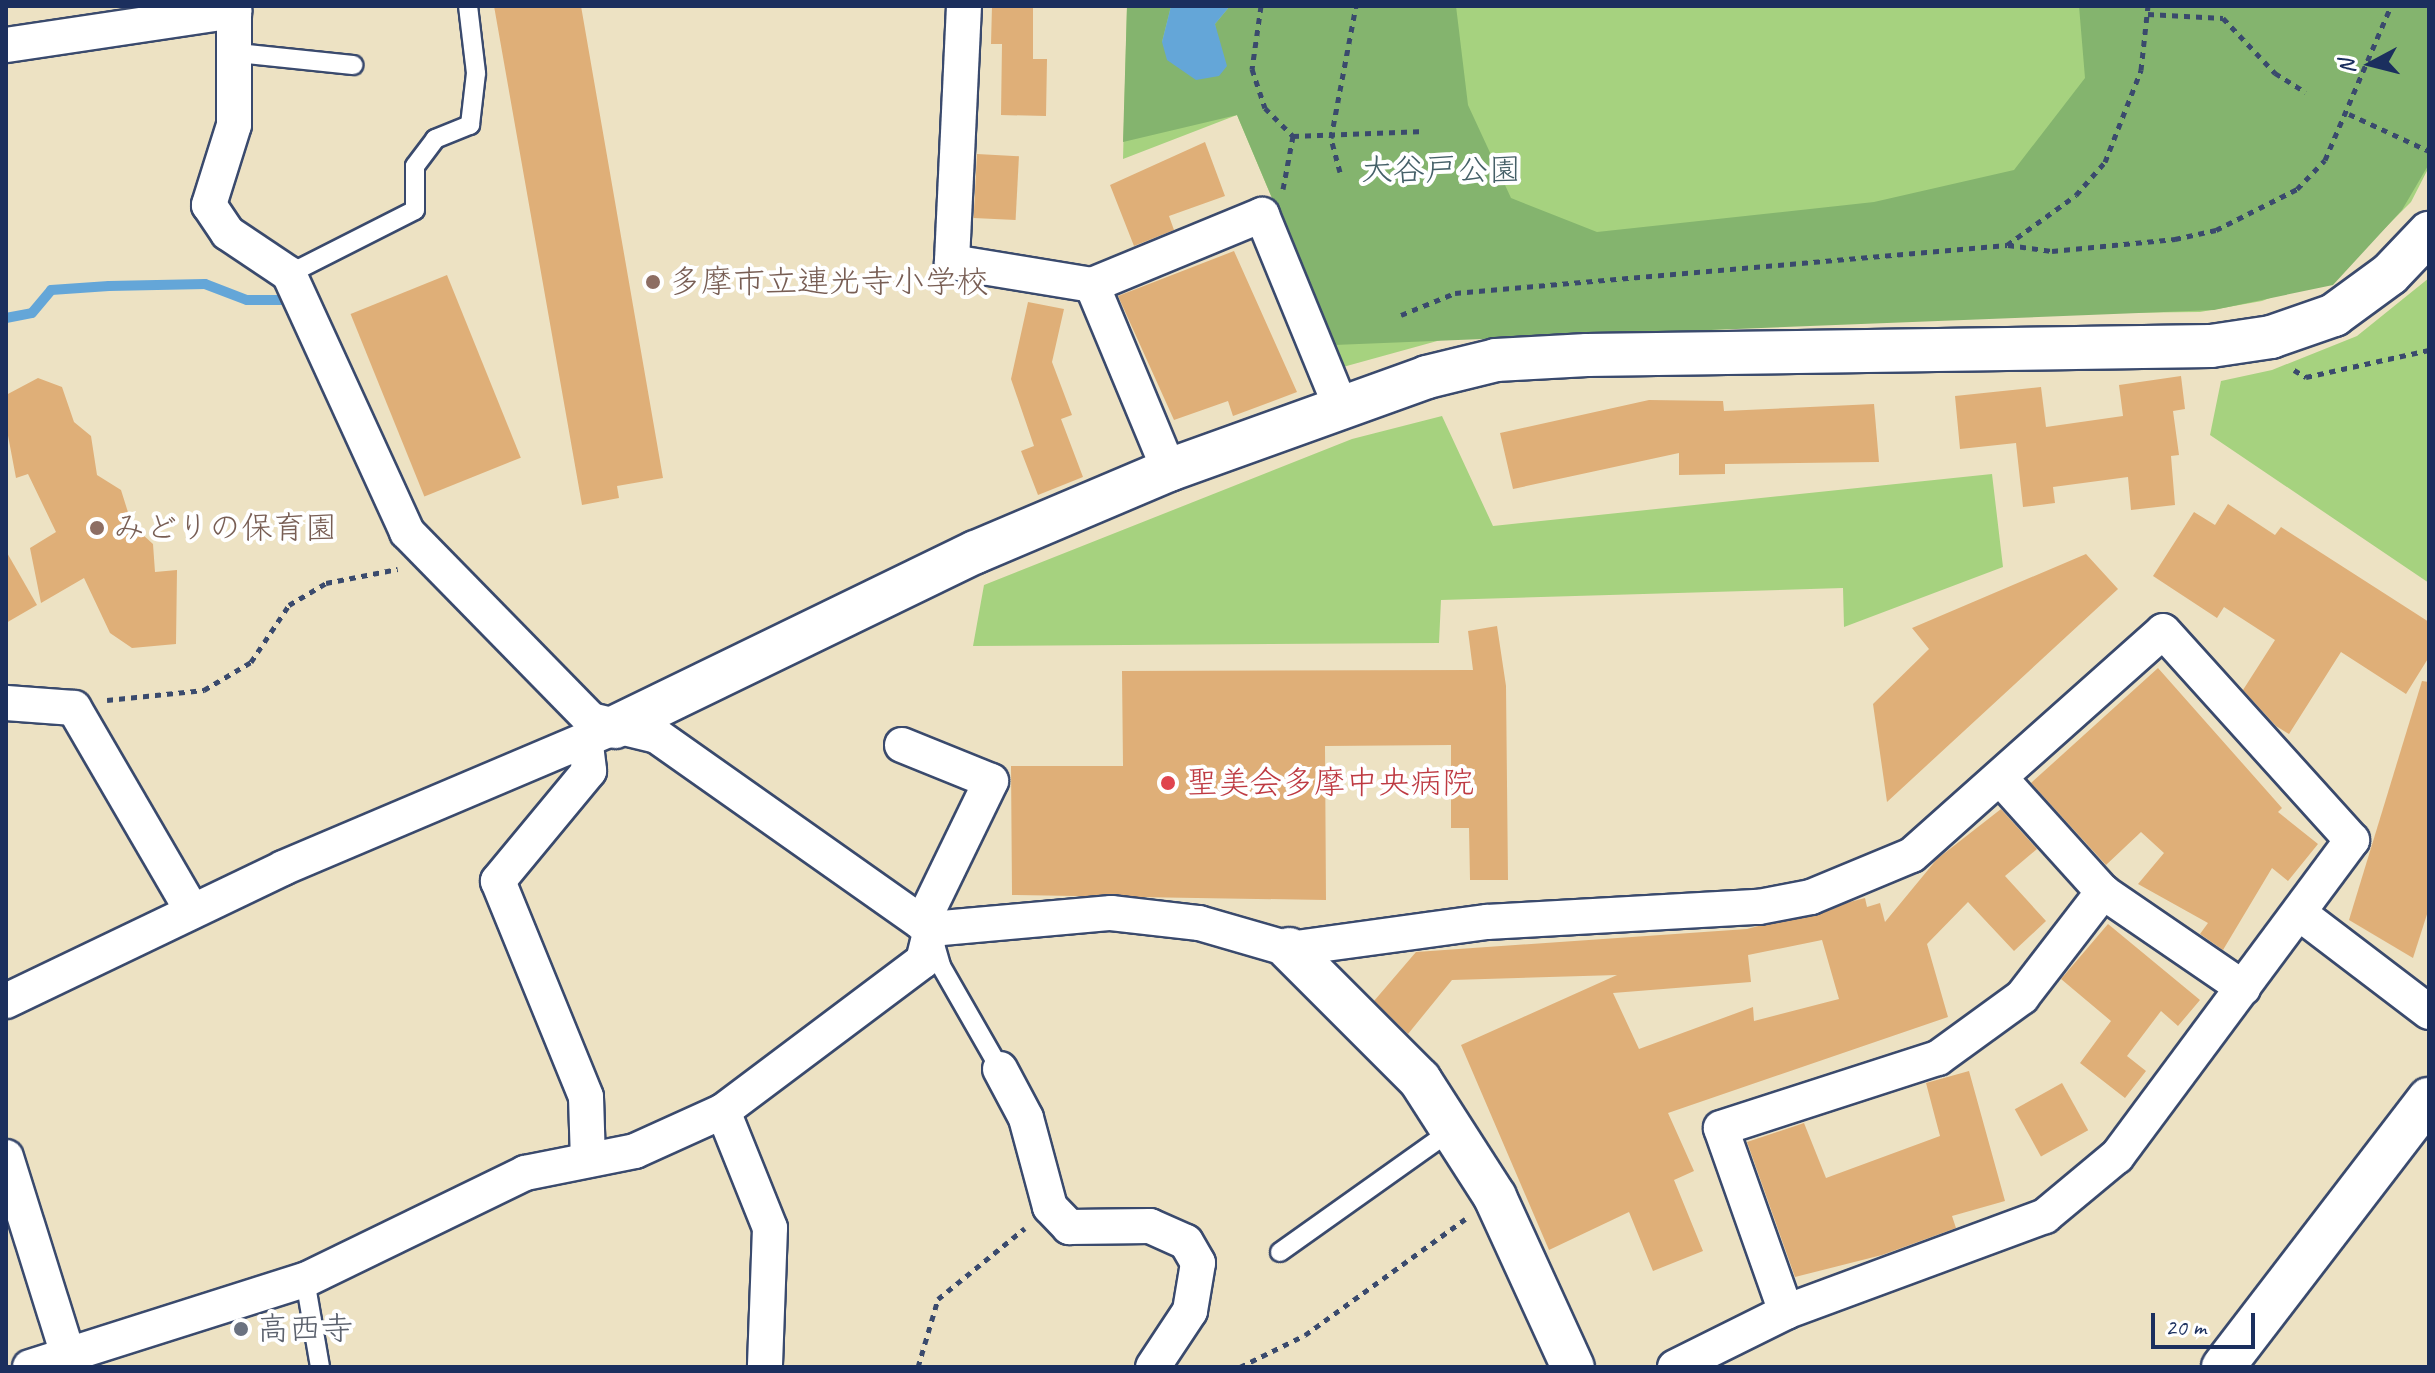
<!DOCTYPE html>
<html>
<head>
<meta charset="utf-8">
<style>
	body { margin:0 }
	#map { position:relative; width:2435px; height:1373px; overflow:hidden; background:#ede2c3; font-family:Caveat,"Klee One",sans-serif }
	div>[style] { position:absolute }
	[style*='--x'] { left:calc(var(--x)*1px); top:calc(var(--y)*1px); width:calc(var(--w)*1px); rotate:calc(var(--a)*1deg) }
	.green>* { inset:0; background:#a6d27f }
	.forest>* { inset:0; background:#84b46e }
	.water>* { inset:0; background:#64a6d8 }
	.stream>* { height:10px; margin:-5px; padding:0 5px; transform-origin:5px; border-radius:5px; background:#64a6d8 }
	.building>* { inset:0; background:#dfaf78; transform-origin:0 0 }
	.path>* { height:5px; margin-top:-2.5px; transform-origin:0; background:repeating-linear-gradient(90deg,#3a4a6d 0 6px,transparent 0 12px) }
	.roads { filter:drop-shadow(2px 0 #3a4a6d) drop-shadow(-2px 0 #3a4a6d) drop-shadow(0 2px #3a4a6d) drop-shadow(0 -2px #3a4a6d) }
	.service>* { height:18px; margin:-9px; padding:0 9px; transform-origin:9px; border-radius:9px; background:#fff }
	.minor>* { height:34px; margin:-17px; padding:0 17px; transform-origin:17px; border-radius:17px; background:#fff }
	.tertiary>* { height:42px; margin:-21px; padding:0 21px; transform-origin:21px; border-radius:21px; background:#fff }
	.dots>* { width:22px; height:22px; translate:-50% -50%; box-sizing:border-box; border:4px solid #fff; border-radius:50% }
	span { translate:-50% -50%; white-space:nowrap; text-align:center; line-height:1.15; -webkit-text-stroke:8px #fff; paint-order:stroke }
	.park-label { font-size:32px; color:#456068 }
	.education-label { font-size:32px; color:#785e54 }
	.left { translate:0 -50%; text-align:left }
	.health-label { font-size:32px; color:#be3a42 }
	.worship-label { font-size:32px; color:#5b616d }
	.frame { position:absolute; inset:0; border:8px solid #1b2f5e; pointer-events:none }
	.north { position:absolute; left:2331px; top:24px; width:80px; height:80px; -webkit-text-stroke:6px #fff; paint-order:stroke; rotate:263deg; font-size:22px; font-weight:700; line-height:32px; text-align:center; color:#1b2f5e }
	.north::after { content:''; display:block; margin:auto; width:28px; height:36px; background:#1b2f5e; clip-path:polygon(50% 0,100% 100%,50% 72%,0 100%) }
	.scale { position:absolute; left:2151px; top:1313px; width:104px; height:36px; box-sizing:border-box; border:4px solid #1b2f5e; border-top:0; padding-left:10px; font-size:24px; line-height:28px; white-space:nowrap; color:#1b2f5e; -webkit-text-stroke:6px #fff; paint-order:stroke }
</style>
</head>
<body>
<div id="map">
	<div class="green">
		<div style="clip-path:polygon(1127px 6px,2429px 6px,2429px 167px,2411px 202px,2363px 250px,2318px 280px,2262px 301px,2200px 312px,1593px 318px,1477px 330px,1343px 367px,1237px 115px,1123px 159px)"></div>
		<div style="clip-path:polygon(2429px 278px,2429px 583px,2210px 435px,2221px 381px,2272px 370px,2357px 336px)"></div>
		<div style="clip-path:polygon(1442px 416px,1493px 526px,1992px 474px,2003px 567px,1844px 627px,1843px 588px,1441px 600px,1439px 643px,973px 646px,984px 585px,1352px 439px)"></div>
	</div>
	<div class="forest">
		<div style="clip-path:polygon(1127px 6px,1171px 6px,1162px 42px,1217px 40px,1215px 24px,1230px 6px,1456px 6px,1468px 105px,1511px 198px,1597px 232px,1874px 202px,2014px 170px,2085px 78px,2079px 6px,2429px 6px,2429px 164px,2402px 210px,2333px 285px,2214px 310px,1334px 345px,1237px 115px,1123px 142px)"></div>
	</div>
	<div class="water">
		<div style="clip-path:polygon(1171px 6px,1230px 6px,1215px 24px,1227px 66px,1219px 76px,1196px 80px,1167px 60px,1162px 42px)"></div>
	</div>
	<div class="stream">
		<div style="--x:6;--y:318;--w:26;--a:-11"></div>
		<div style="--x:32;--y:313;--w:30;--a:-50"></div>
		<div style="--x:51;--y:290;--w:58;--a:-3.9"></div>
		<div style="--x:109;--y:286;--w:96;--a:-1.2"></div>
		<div style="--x:205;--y:284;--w:45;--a:20.9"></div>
		<div style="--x:247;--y:300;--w:36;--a:0"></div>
	</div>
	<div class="building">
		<div style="clip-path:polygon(494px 6px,581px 6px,663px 478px,617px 486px,619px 498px,582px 505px)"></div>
		<div style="clip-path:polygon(992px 6px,1033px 6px,1033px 59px,1047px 59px,1046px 116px,1001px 115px,1002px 44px,991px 44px)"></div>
		<div style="clip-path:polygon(1205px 142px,1225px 196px,1169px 216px,1174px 230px,1134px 246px,1110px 185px)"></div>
		<div style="left:977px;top:154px;width:42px;height:64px;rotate:3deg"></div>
		<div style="clip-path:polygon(1234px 251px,1297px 392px,1233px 416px,1228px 401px,1174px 420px,1118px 296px)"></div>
		<div style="left:447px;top:275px;width:197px;height:104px;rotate:68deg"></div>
		<div style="clip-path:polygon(1028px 302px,1064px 309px,1052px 362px,1072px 415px,1061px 419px,1083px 477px,1038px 495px,1021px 451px,1034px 446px,1011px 379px)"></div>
		<div style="clip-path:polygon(2181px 376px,2185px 409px,2173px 411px,2179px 455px,2171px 456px,2175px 505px,2131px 510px,2128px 477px,2053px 487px,2055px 503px,2023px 507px,2016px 443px,1960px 449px,1955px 396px,2041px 387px,2046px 427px,2123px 416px,2119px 385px)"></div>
		<div style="clip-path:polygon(38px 378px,62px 387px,74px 422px,91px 436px,97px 475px,121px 490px,132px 525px,153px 544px,155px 572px,177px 570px,176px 644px,132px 648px,110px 633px,84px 578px,41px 603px,30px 548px,56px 532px,28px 474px,16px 478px,6px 425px,6px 395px)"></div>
		<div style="clip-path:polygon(1649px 400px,1723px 401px,1724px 411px,1874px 404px,1879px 462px,1725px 464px,1725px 474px,1679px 475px,1679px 453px,1513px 489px,1500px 433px)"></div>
		<div style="clip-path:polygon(2228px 504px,2275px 535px,2281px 527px,2429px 622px,2429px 657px,2406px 694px,2341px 652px,2289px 734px,2276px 726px,2243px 690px,2275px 640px,2224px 607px,2217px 618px,2153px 576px,2194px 512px,2215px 525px)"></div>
		<div style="clip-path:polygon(6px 551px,37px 605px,6px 623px)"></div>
		<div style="clip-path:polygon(2086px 554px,2118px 589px,1887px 802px,1873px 704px,1929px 649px,1912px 628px)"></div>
		<div style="clip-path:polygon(1497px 626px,1506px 686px,1508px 880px,1470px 880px,1469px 828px,1451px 828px,1451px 745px,1325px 746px,1326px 900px,1012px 895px,1011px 766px,1123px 766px,1122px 671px,1473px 670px,1468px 631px)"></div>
		<div style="clip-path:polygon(2158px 668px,2282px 808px,2278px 812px,2318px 844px,2288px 881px,2272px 868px,2223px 950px,2200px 934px,2208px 923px,2138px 884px,2164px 853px,2141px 832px,2106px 865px,2031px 783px)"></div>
		<div style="clip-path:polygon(2422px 681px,2429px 682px,2429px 908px,2413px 958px,2349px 920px)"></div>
		<div style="clip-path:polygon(evenodd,2001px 809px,2037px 849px,2005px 876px,2046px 921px,2014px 951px,1968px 902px,1927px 944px,1948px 1017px,1668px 1113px,1694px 1171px,1674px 1180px,1703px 1251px,1653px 1271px,1629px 1212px,1549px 1250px,1461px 1045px,1617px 975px,1452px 980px,1408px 1034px,1374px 1001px,1416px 952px,1747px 929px,1865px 898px,1867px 907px,1880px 903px,1885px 922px,1937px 859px,2001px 809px,1822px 940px,1839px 999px,1754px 1021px,1753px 1007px,1639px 1049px,1613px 993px,1751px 982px,1748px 955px,1822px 940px)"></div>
		<div style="clip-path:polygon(2108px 924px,2200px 1000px,2178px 1026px,2161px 1011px,2127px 1056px,2146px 1071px,2125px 1098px,2080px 1063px,2111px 1021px,2061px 979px)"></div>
		<div style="clip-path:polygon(1969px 1071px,2005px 1201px,1952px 1216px,1956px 1228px,1882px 1255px,1795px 1277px,1747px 1142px,1804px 1123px,1826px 1178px,1940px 1136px,1926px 1083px)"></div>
		<div style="left:2062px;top:1083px;width:54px;height:54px;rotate:61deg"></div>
	</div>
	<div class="path">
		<div style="--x:1261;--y:6;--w:64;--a:98.1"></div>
		<div style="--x:1252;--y:69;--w:41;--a:71.6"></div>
		<div style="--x:1265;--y:108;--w:40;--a:45"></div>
		<div style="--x:1293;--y:136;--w:132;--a:-2.2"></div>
		<div style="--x:2148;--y:14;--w:75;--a:3.1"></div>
		<div style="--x:2223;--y:18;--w:76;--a:46.6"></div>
		<div style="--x:2275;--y:73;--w:36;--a:32"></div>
		<div style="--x:2349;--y:114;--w:88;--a:24.8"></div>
		<div style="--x:1340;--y:172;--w:35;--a:-105"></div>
		<div style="--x:1331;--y:138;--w:134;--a:-79.3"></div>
		<div style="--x:1283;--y:189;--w:54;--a:-79.3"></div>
		<div style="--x:2008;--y:245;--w:44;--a:7.8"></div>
		<div style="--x:2052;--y:251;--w:124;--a:-5.6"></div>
		<div style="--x:2175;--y:239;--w:42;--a:-12.4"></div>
		<div style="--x:2216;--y:230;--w:91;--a:-26.8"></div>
		<div style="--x:2297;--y:189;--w:40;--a:-46"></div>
		<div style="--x:2325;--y:160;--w:168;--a:-66.8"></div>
		<div style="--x:1401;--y:315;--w:58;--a:-22.2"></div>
		<div style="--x:1455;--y:293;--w:554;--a:-4.97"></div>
		<div style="--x:2007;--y:245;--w:85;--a:-35.9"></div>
		<div style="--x:2076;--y:195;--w:44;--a:-48.7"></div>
		<div style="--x:2105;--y:162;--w:99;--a:-68.6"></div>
		<div style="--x:2141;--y:70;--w:64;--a:-83.8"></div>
		<div style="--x:2294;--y:370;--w:14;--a:30"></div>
		<div style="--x:2306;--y:377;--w:126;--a:-12.4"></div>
		<div style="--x:107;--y:700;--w:98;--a:-5.9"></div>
		<div style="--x:204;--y:690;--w:55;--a:-30.8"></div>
		<div style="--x:251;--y:662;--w:69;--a:-56.3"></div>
		<div style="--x:289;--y:605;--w:43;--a:-30.7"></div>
		<div style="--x:326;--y:583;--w:73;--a:-11"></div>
		<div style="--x:918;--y:1367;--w:71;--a:-73.6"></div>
		<div style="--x:938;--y:1299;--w:112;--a:-39.2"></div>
		<div style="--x:1240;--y:1367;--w:72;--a:-26.2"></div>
		<div style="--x:1305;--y:1335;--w:198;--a:-35.9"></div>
	</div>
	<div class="roads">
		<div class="service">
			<div style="--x:237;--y:53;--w:117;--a:5.9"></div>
			<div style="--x:289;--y:274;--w:141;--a:-26.9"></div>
			<div style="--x:415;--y:210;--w:44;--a:-90"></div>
			<div style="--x:415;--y:166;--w:34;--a:-53"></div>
			<div style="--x:435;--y:139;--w:38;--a:-22"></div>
			<div style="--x:470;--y:125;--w:52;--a:-83.4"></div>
			<div style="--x:476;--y:73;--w:67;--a:-96.8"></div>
			<div style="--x:934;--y:941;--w:26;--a:74"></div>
			<div style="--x:941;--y:966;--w:119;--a:60.2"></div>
			<div style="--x:1280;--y:1252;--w:212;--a:-35.4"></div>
			<div style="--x:305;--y:1280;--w:88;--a:80.2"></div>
		</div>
		<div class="minor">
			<div style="--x:234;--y:6;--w:119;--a:90"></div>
			<div style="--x:234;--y:125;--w:84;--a:107.4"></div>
			<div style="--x:209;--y:205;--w:34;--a:56"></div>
			<div style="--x:228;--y:233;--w:73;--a:33.9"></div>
			<div style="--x:289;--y:274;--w:284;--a:65.4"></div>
			<div style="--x:407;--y:532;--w:263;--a:45.6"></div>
			<div style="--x:591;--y:720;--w:68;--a:13.6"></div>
			<div style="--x:657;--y:736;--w:335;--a:35.2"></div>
			<div style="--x:931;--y:929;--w:181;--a:-5.1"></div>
			<div style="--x:1111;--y:913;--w:89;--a:6.5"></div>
			<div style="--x:1199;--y:923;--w:94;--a:16.1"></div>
			<div style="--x:1289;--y:949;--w:200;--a:-7.8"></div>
			<div style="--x:1487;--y:922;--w:272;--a:-3.2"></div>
			<div style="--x:1759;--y:907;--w:53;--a:-10.9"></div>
			<div style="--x:1811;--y:897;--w:109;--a:-22.6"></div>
			<div style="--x:1912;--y:855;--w:336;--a:-41.7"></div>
			<div style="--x:2163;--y:631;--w:282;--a:47.9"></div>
			<div style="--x:2352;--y:840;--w:394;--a:126.6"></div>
			<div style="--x:2117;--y:1156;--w:94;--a:140.2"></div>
			<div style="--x:2045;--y:1216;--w:276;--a:159.7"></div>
			<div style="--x:1786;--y:1312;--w:124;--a:153.6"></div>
			<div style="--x:964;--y:6;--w:256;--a:92.7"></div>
			<div style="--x:952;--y:262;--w:142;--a:9.3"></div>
			<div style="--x:1092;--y:285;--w:200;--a:67.4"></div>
			<div style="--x:6;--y:45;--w:231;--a:-8.5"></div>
			<div style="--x:1092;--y:285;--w:184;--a:-22.4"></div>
			<div style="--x:1262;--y:215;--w:205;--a:67.7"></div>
			<div style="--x:6;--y:703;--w:68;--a:4.2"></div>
			<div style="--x:74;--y:708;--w:235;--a:59.8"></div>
			<div style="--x:586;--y:745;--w:26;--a:83"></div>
			<div style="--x:589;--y:771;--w:143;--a:129.6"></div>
			<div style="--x:498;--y:881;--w:233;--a:67.8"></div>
			<div style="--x:586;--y:1097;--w:63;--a:88.2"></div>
			<div style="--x:902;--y:745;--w:96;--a:22"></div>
			<div style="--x:991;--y:781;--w:158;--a:115.9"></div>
			<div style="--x:2000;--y:778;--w:154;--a:47.9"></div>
			<div style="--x:2103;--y:892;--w:170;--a:34.4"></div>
			<div style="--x:2299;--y:913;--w:163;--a:37.3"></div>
			<div style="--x:6;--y:1001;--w:307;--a:-25.6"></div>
			<div style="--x:283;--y:868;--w:361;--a:-23"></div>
			<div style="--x:1000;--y:1069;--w:55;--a:62"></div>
			<div style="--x:1026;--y:1118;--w:92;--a:74.9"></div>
			<div style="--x:1050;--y:1207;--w:28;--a:46"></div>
			<div style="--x:1069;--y:1227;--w:81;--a:-0.7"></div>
			<div style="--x:1150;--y:1226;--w:39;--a:24"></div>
			<div style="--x:1186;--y:1242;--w:24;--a:60"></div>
			<div style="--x:1198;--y:1263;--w:49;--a:99.5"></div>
			<div style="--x:1190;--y:1311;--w:67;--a:123.5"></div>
			<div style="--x:723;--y:1111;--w:126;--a:68.1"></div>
			<div style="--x:770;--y:1228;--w:139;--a:92.1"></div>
			<div style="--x:6;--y:1157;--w:207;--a:72.6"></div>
			<div style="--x:1786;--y:1312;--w:195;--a:-109.5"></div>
			<div style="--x:1721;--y:1128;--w:228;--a:-17.9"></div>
			<div style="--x:1938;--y:1058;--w:104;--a:-36"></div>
			<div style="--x:2022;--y:997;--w:133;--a:-52.4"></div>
			<div style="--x:30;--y:1367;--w:288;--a:-17.6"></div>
			<div style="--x:305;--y:1280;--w:245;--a:-25.9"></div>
			<div style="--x:525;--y:1173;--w:112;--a:-11.3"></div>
			<div style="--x:635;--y:1151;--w:97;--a:-24.4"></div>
			<div style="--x:723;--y:1111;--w:250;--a:-36.9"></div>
			<div style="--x:923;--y:961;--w:33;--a:-76"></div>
		</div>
		<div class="tertiary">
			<div style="--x:615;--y:727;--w:401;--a:-25.9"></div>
			<div style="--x:976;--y:552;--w:210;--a:-23"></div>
			<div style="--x:1169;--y:470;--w:274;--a:-19.8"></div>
			<div style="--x:1427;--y:377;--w:71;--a:-13.8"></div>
			<div style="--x:1496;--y:360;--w:91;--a:-3.1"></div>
			<div style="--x:1587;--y:355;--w:624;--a:-0.83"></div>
			<div style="--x:2211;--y:346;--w:61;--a:-8.5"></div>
			<div style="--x:2271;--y:337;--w:67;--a:-19.2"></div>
			<div style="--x:2334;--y:315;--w:69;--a:-36.2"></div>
			<div style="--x:2390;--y:274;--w:57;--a:-46.4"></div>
			<div style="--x:1289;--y:949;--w:185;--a:45"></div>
			<div style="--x:1420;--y:1080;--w:139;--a:57.3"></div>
			<div style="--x:1495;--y:1197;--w:187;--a:65.4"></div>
			<div style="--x:2223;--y:1367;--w:338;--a:-52.5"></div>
		</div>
	</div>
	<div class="dots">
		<div style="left:653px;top:282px;background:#8d6e63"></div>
		<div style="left:97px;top:528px;background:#8d6e63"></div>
		<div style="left:1168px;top:783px;background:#e0444e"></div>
		<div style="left:241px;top:1329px;background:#6b7280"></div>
	</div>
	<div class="park-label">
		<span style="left:1441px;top:170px">大谷戸公園</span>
	</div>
	<div class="education-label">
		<span class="left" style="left:669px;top:282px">多摩市立連光寺小学校</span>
		<span class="left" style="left:113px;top:528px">みどりの保育園</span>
	</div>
	<div class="health-label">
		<span class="left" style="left:1186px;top:783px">聖美会多摩中央病院</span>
	</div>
	<div class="worship-label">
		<span class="left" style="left:257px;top:1329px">高西寺</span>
	</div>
	<div class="frame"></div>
	<div class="north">N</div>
	<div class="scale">20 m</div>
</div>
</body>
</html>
